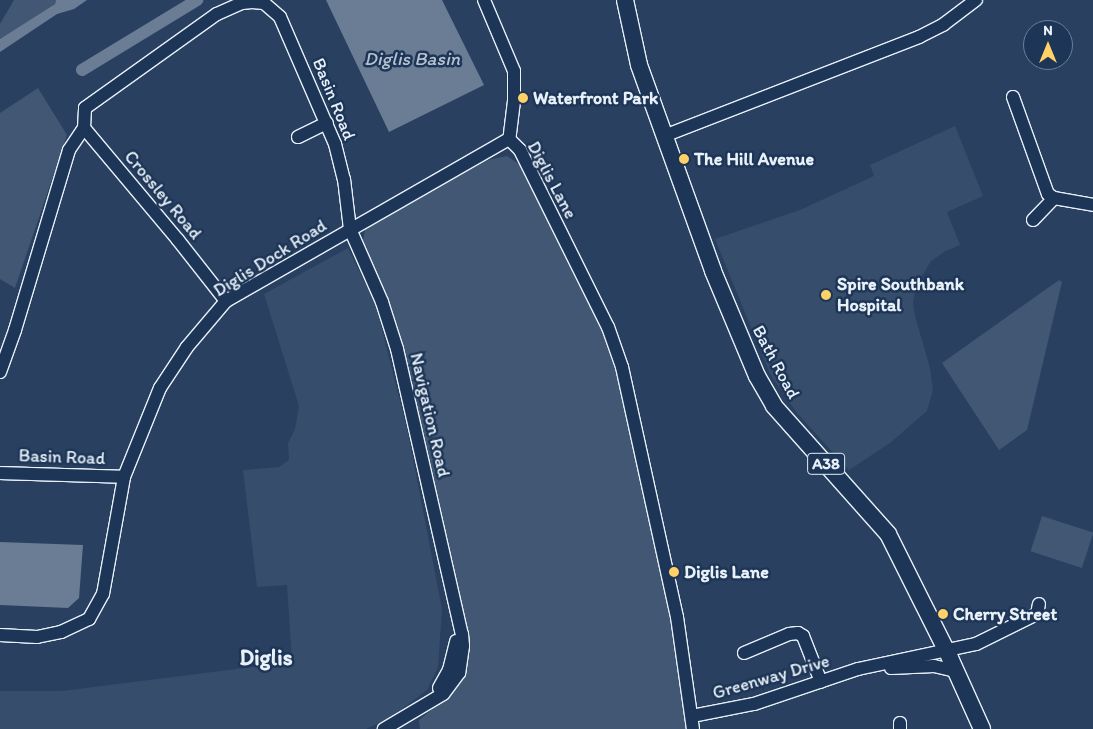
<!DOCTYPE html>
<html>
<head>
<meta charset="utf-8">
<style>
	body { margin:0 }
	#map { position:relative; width:1093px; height:729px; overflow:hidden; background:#294061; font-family:Itim,sans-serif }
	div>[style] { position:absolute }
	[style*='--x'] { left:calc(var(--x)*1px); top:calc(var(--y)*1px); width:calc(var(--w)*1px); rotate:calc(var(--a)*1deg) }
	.built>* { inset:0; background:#364d6b }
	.green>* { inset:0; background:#415774; transform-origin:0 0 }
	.water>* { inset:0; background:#6b7c95 }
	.canal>* { height:12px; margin:-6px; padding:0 6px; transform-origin:6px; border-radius:6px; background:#6b7c95 }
	.roads { filter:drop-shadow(1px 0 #e8f1f8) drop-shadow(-1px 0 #e8f1f8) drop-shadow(0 1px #e8f1f8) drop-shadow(0 -1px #e8f1f8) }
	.minor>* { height:12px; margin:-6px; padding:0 6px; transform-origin:6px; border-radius:6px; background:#1d3557 }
	.major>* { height:16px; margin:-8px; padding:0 8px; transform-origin:8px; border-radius:8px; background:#1d3557 }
	.dots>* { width:14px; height:14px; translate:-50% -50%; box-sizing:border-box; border:2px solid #1d3557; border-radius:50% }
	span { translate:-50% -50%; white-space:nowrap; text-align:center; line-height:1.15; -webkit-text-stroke:5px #1d3557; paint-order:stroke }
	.shield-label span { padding:1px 4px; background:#1d3557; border:1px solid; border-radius:4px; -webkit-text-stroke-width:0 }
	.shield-label { font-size:16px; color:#e8f1f8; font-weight:700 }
	.poi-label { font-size:18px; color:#e8f1f8; font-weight:700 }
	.left { translate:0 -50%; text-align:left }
	.street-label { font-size:18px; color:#e8f1f8 }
	.water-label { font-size:19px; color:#b6c2d0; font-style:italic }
	.district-label { font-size:22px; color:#e8f1f8; font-weight:700 }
	.north { position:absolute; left:1023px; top:20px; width:50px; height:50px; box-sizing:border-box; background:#1d3557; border:1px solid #6e8097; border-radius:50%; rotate:0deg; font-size:14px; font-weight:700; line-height:20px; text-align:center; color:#e8f1f8 }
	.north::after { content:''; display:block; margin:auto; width:18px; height:22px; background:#ffd166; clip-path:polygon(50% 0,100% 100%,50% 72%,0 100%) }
</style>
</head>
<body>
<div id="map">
	<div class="built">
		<div style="clip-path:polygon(955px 126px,983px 196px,947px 212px,960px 245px,944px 252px,931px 261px,916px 286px,913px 303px,915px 316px,930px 368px,933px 390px,927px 411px,890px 443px,849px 470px,797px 413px,770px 374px,715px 239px,800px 210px,874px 176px,870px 165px)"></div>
		<div style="clip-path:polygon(348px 248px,376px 306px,408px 433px,442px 609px,438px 667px,427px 690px,390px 718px,366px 729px,0 729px,0 691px,62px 691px,292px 662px,287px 585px,257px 587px,243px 470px,279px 467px,289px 460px,288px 443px,295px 429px,299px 406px,264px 294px)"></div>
	</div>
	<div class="green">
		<div style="clip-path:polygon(14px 0,56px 0,55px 4px,0 39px,0 24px)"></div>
		<div style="clip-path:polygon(38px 88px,67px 135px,15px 288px,0 279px,0 113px)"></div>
		<div style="clip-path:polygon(507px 156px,520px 165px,601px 328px,616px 373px,644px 492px,670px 619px,686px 729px,420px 729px,419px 720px,440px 703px,465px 677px,469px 646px,468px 631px,407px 362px,392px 311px,363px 242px,365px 230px,376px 221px,488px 160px)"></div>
		<div style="clip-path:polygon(1059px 280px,1062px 282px,1027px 430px,999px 450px,942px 363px)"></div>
		<div style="left:1042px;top:516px;width:54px;height:37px;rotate:18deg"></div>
	</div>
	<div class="water">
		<div style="clip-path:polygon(56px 0,87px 0,74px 9px,57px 14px,0 52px,0 39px,55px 4px)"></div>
		<div style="clip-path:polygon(326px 0,442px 0,484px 85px,389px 132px)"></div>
		<div style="clip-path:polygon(0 542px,83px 545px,79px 598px,68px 608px,0 605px)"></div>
	</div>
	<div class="canal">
		<div style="--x:82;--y:70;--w:135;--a:-31.3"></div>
	</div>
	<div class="roads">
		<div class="minor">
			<div style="--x:484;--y:0;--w:77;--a:67.1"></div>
			<div style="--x:514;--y:71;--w:30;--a:90"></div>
			<div style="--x:514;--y:101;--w:38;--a:97"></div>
			<div style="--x:1013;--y:97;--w:103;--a:70.2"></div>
			<div style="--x:1048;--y:194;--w:7;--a:34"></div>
			<div style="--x:1054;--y:198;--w:40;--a:10"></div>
			<div style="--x:664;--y:136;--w:274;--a:-21.2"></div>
			<div style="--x:919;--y:37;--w:28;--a:-27"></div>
			<div style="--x:944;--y:24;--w:40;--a:-37"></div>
			<div style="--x:298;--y:137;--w:32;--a:-26"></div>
			<div style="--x:509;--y:139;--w:16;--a:45"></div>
			<div style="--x:520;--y:150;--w:198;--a:63.6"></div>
			<div style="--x:608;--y:327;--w:42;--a:70.7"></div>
			<div style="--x:622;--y:367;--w:256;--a:77.6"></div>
			<div style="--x:677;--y:617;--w:113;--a:81.9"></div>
			<div style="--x:1033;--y:220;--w:30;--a:-46"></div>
			<div style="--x:226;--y:301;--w:78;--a:-128.2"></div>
			<div style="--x:178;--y:240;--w:146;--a:-130"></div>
			<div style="--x:84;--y:128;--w:20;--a:-87"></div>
			<div style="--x:85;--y:108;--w:162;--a:-35.5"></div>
			<div style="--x:217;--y:14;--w:27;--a:-24"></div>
			<div style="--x:242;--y:3;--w:10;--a:-6"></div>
			<div style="--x:252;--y:2;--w:12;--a:5"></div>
			<div style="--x:264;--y:3;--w:21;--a:41"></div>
			<div style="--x:280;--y:17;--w:138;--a:66.6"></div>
			<div style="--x:335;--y:144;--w:36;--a:76"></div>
			<div style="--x:344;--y:179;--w:50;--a:83.2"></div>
			<div style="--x:350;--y:229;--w:80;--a:66.3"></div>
			<div style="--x:382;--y:302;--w:49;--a:72.3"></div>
			<div style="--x:397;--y:349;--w:292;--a:77.2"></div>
			<div style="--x:462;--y:634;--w:12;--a:85"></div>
			<div style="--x:463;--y:646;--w:27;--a:98"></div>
			<div style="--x:459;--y:673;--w:26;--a:127"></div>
			<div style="--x:443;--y:694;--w:69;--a:149.3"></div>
			<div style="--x:0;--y:372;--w:45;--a:-70.3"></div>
			<div style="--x:15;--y:330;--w:188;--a:-73.3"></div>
			<div style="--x:69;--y:150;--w:27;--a:-56"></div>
			<div style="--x:0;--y:473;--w:124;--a:1.8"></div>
			<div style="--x:0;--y:635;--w:37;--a:3"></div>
			<div style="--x:37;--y:637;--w:25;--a:-12"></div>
			<div style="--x:61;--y:632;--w:31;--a:-25"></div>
			<div style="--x:89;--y:619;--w:29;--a:-61"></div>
			<div style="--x:103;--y:594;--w:119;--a:-79.8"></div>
			<div style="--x:124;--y:477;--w:96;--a:-68"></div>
			<div style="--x:160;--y:388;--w:49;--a:-56.6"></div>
			<div style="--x:187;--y:347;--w:60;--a:-49.7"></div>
			<div style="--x:226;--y:301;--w:326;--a:-29.8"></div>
			<div style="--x:744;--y:653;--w:49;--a:-22.9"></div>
			<div style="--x:789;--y:634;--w:9;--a:-6"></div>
			<div style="--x:798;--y:633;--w:6;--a:31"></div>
			<div style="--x:803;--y:636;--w:49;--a:68.6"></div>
			<div style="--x:891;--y:668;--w:43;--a:-2.7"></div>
			<div style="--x:934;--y:666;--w:23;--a:13"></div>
			<div style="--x:439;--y:688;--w:21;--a:-61"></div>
			<div style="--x:449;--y:670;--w:30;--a:-76"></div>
			<div style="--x:692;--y:716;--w:63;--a:-11"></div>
			<div style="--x:754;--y:704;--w:110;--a:-18.6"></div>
			<div style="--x:858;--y:669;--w:121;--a:-12"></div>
			<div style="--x:976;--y:644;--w:68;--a:-26.2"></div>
			<div style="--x:1037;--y:614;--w:10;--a:-79"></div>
			<div style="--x:900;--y:723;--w:6;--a:90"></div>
		</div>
		<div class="major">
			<div style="--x:625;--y:0;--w:66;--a:77.8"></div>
			<div style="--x:639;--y:65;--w:219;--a:70.2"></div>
			<div style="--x:713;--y:271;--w:114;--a:67.3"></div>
			<div style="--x:757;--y:376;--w:34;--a:60"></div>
			<div style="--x:774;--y:406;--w:171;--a:48.3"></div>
			<div style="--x:888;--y:534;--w:139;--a:63.4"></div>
			<div style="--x:950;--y:658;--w:78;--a:65.7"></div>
		</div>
	</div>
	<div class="dots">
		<div style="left:523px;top:98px;background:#ffd166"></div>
		<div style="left:684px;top:159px;background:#ffd166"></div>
		<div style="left:826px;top:295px;background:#ffd166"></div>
		<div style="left:674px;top:572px;background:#ffd166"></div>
		<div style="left:943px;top:614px;background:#ffd166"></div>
	</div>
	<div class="shield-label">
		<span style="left:826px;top:464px">A38</span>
	</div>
	<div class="poi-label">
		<span class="left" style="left:533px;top:98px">Waterfront Park</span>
		<span class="left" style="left:694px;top:159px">The Hill Avenue</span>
		<span class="left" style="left:837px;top:295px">Spire Southbank<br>Hospital</span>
		<span class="left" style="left:684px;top:572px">Diglis Lane</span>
		<span class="left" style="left:953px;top:614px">Cherry Street</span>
	</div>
	<div class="street-label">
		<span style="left:334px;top:99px;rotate:68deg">Basin Road</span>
		<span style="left:552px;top:180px;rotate:62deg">Diglis Lane</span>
		<span style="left:163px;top:195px;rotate:50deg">Crossley Road</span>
		<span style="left:270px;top:258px;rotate:-32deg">Diglis Dock Road</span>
		<span style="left:776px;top:362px;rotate:62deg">Bath Road</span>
		<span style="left:430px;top:415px;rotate:77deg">Navigation Road</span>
		<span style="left:62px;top:457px;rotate:2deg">Basin Road</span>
		<span style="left:771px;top:677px;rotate:-16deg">Greenway Drive</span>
	</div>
	<div class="water-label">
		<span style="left:412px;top:59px">Diglis Basin</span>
	</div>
	<div class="district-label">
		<span style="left:266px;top:658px">Diglis</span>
	</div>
	<div class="north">N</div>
</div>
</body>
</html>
